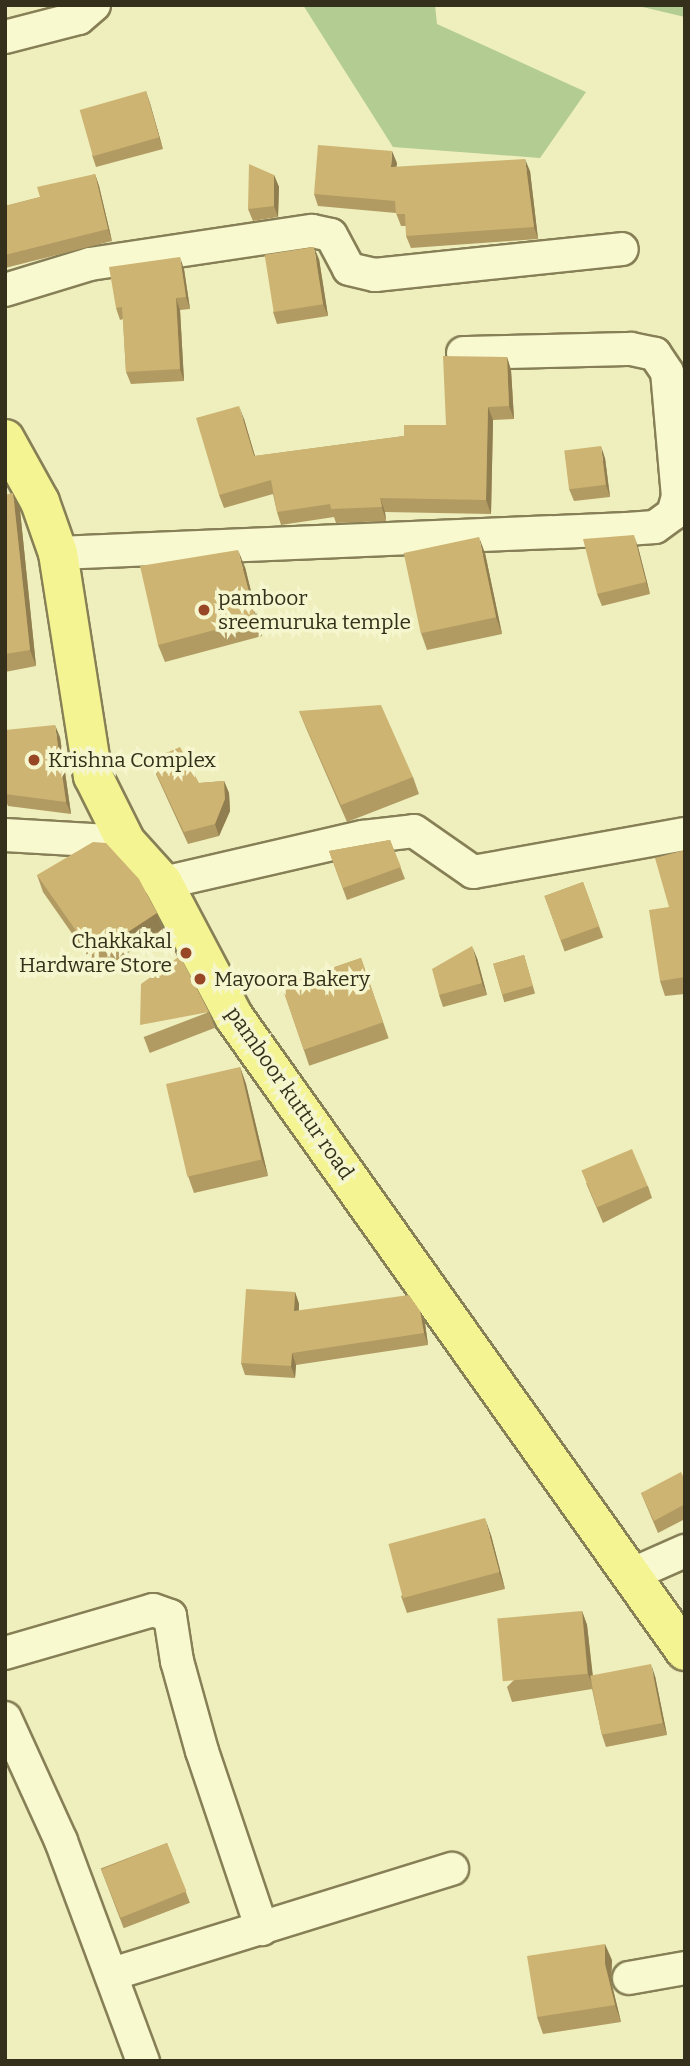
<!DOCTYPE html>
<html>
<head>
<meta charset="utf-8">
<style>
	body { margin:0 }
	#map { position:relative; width:690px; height:2066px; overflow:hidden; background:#eeefbd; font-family:Bitter,serif }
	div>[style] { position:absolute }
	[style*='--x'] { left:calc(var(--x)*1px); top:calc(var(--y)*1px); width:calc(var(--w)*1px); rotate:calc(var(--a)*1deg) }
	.green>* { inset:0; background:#b3cc91 }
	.roads { filter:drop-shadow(2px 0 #877f56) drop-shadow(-2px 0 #877f56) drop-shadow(0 2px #877f56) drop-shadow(0 -2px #877f56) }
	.minor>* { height:32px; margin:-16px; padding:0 16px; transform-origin:16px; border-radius:16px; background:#f9f9d0 }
	.major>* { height:38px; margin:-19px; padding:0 19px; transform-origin:19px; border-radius:19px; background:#f4f493 }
	.wall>* { inset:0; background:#b19b62; transform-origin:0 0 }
	.shaded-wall>* { inset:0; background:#907e50; transform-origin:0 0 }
	.building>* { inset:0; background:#ceb472; transform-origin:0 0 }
	.dots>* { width:19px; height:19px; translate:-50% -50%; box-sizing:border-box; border:4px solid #f5f6cd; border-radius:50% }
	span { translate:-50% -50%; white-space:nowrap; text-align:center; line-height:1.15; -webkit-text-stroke:7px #f5f6cd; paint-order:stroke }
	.poi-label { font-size:21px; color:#35301b }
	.left { translate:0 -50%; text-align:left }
	.right { translate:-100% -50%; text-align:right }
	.street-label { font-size:21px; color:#35301b }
	.frame { position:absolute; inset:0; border:7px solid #35301b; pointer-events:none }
</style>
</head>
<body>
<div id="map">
	<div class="green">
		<div style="clip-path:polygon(303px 5px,435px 5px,437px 24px,586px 92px,540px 158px,393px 147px)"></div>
		<div style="clip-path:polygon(634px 5px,685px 5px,685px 17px)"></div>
	</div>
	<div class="roads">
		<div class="minor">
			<div style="--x:5;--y:37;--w:76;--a:-14.4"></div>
			<div style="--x:79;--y:18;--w:20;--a:-41"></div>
			<div style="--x:5;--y:290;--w:89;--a:-17"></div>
			<div style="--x:90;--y:264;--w:224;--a:-8.5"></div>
			<div style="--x:312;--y:231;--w:19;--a:12"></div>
			<div style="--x:331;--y:235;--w:38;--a:62"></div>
			<div style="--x:349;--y:269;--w:27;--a:13"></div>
			<div style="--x:375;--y:275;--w:248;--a:-6"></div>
			<div style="--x:58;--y:553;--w:570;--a:-2.42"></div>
			<div style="--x:627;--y:529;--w:28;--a:-4"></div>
			<div style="--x:655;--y:527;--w:22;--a:-36"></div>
			<div style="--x:673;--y:514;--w:18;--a:-74"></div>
			<div style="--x:678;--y:497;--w:125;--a:-95"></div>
			<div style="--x:667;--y:372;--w:22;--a:-124"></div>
			<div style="--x:655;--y:354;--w:25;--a:-168"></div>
			<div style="--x:631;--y:349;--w:168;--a:178.6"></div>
			<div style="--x:5;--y:835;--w:121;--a:3.3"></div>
			<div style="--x:163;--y:883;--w:205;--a:-13"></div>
			<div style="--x:363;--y:837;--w:51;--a:-6.7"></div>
			<div style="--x:414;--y:831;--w:72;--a:34.8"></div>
			<div style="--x:473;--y:872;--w:215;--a:-10.2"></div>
			<div style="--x:633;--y:1574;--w:57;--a:-23.9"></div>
			<div style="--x:5;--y:1653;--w:154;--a:-16.2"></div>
			<div style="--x:153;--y:1610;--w:18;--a:19"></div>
			<div style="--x:170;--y:1616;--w:46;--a:81.2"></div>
			<div style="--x:177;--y:1661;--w:93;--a:74.5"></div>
			<div style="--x:202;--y:1751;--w:188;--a:71.4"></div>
			<div style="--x:5;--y:1718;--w:135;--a:65.5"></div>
			<div style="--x:61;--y:1841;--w:235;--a:69.6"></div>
			<div style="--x:112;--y:1974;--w:356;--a:-17.2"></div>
			<div style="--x:629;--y:1978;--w:57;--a:-10.1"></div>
		</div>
		<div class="major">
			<div style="--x:5;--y:439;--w:72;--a:60.9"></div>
			<div style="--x:40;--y:502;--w:54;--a:70.6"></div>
			<div style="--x:58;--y:553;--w:226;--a:81.1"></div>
			<div style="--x:93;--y:776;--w:74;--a:63.4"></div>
			<div style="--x:126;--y:842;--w:55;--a:47.9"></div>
			<div style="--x:163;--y:883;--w:152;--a:62.1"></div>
			<div style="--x:234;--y:1017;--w:778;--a:54.57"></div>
		</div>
	</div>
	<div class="wall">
		<div style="clip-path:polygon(146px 91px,163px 149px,96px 167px,92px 155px)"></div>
		<div style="clip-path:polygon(397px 163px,396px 167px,530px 171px,538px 239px,411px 248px,406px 236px,406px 226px,401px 226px,396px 213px,318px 206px,314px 194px)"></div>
		<div style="clip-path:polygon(95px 174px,99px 186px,112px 241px,5px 268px,5px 206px,40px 197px)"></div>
		<div style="clip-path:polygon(274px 175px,279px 187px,278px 217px,253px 221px,248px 209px)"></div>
		<div style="clip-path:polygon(319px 259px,328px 316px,277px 324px,273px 312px)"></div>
		<div style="clip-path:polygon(184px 269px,190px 309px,180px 310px,184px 381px,131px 384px,126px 372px,123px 319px,120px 320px,116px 308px)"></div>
		<div style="clip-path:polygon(507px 357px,511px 370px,514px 419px,493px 420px,491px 514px,385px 512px,386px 521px,336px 523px,334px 517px,281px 525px,277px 512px,273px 494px,224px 508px,219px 495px,244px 419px,255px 456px,404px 436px,446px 425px)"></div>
		<div style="clip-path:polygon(605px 458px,610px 497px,574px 501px,569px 489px)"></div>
		<div style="clip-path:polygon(5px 495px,20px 510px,36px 666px,5px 672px)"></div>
		<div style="clip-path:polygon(638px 547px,650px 594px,602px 606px,597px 594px)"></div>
		<div style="clip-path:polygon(485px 553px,502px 634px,427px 650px,421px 633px)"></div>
		<div style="clip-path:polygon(245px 567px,262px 636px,165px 662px,158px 645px)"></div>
		<div style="clip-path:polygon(299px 711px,413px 777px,419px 794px,347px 822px,306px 728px)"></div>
		<div style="clip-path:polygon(5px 730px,60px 737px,71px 814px,8px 806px,5px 798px)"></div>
		<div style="clip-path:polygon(150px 760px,199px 783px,224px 781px,229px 793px,230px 811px,219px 836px,188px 844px,155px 772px)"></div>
		<div style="clip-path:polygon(390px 840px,405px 879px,347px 900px,329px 851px)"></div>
		<div style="clip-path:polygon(685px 850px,685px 994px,665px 996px,660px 981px,669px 907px)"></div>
		<div style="clip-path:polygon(37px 875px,157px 913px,163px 930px,99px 972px,43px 892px)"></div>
		<div style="left:583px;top:882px;width:59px;height:41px;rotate:70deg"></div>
		<div style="left:524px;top:955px;width:40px;height:32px;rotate:74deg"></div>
		<div style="left:361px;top:958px;width:85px;height:84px;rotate:71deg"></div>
		<div style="clip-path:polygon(477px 958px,487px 995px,443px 1007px,439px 995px)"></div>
		<div style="left:209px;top:1012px;width:17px;height:70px;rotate:69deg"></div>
		<div style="clip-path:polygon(240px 1067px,246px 1084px,268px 1176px,194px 1193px,188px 1176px)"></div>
		<div style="clip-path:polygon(586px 1183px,648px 1186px,652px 1198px,603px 1223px)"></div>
		<div style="clip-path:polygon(295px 1292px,299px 1304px,299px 1311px,420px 1311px,425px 1323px,428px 1345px,296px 1365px,295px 1378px,245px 1375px,241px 1363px)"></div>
		<div style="clip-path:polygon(685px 1480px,685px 1519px,658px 1533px,641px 1493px)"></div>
		<div style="clip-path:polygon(491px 1535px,505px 1589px,407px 1613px,401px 1596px)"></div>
		<div style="clip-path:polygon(582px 1611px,587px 1625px,593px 1676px,655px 1676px,667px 1735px,606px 1747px,602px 1735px,592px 1689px,512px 1702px,507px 1687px)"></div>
		<div style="left:167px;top:1843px;width:64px;height:71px;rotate:69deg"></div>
		<div style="clip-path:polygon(612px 1960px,611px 1981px,621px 2022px,543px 2034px,537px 2017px)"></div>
	</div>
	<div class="shaded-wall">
		<div style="clip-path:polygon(146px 91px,150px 103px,163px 149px,159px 137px)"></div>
		<div style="clip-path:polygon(392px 151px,397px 163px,395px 179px,391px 167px)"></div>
		<div style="clip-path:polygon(525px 159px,530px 171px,538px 239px,534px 227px)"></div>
		<div style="clip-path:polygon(95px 174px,99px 186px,112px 241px,108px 229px)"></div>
		<div style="clip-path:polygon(274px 175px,279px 187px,278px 217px,274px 206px)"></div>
		<div style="clip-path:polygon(314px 247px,319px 259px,328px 316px,323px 304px)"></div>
		<div style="clip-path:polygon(180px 257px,184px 269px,190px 309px,186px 297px)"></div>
		<div style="clip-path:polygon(176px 298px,180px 310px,184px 381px,180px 369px)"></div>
		<div style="clip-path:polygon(507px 357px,511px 370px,514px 419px,509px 406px)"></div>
		<div style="clip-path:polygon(239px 406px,244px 419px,259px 470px,254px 456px)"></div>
		<div style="clip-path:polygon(488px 407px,493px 420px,491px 514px,486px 500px)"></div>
		<div style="clip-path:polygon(601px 446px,605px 458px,610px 497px,606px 485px)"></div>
		<div style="clip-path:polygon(13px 493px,20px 510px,36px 666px,30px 650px)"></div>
		<div style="clip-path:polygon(380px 498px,385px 512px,386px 521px,382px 507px)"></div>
		<div style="clip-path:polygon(634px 535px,638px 547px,650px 594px,646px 582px)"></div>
		<div style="clip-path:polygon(479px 537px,485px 553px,502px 634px,496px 617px)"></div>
		<div style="clip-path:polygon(238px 550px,245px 567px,262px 636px,256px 619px)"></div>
		<div style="clip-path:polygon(55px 725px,60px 737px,71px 814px,66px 802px)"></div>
		<div style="clip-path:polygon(224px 781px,229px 793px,230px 811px,219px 836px,215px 824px)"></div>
		<div style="left:157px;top:913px;width:18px;height:77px;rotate:71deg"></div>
		<div style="clip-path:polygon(472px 946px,477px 958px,487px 995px,482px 983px)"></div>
		<div style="clip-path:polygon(240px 1067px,246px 1084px,268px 1176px,262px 1159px)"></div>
		<div style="clip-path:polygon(295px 1292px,299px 1304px,298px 1323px,294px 1311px)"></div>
		<div style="clip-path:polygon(420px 1311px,425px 1323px,428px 1345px,424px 1333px)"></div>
		<div style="clip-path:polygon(292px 1353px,296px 1365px,295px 1378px,291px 1366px)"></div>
		<div style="clip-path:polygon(485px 1518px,491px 1535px,505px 1589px,499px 1572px)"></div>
		<div style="clip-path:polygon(582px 1611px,587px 1625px,594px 1689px,588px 1674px)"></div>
		<div style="clip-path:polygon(651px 1664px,655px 1676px,667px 1735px,663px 1723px)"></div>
		<div style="clip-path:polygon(605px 1944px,612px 1960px,611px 1981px,621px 2022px,615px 2005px,605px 1964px)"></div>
	</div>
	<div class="building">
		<div style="left:146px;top:91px;width:48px;height:69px;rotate:74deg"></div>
		<div style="clip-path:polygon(318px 145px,392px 151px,391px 167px,525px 159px,534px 227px,406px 236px,405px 214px,396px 214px,395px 201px,314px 194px)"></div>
		<div style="clip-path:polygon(249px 164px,274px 175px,274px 206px,248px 209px)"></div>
		<div style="clip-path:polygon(95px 174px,108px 229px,5px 255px,5px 206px,40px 197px,37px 187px)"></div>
		<div style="left:314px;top:247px;width:58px;height:50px;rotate:81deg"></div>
		<div style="clip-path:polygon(180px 257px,186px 297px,176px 298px,180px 369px,126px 372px,122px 307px,116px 308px,109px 267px)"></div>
		<div style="clip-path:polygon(443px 356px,507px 357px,509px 406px,488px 407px,486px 500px,380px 498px,382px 507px,331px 509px,330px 504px,277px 512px,271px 480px,219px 495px,196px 418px,239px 406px,254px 456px,404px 436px,404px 425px,446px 425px)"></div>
		<div style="left:601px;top:446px;width:39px;height:37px;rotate:83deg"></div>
		<div style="clip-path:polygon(13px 493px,30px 650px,5px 654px,5px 495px)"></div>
		<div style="clip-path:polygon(634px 535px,646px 582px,597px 594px,583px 539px)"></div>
		<div style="left:479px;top:537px;width:82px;height:77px;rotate:78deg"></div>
		<div style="clip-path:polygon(238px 550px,256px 619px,158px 645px,140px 566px)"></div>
		<div style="clip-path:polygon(381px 705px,413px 777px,341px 805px,299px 711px)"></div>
		<div style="clip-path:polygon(55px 725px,66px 802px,5px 794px,5px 730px)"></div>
		<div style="clip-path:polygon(180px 747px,199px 783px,224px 781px,225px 799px,215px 824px,184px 832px,150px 760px)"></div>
		<div style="clip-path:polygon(390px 840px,401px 867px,343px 888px,329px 851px)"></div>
		<div style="clip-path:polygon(93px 842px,106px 843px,139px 879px,157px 913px,93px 955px,37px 875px)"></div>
		<div style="clip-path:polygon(685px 850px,685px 977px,660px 981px,649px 910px,669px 907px,655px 858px)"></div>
		<div style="left:583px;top:882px;width:47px;height:41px;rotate:70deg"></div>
		<div style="clip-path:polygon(472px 946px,482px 983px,439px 995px,432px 969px)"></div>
		<div style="left:524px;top:955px;width:32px;height:32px;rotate:74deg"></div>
		<div style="clip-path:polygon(180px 956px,209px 1012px,140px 1025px,141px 984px)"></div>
		<div style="left:361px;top:958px;width:68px;height:84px;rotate:71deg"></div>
		<div style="left:240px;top:1067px;width:95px;height:76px;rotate:77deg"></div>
		<div style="left:632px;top:1149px;width:40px;height:55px;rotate:67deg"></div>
		<div style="clip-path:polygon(246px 1289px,295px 1292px,294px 1311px,409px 1295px,420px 1311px,424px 1333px,292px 1353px,291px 1366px,241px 1363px)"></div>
		<div style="clip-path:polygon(681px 1472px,685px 1480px,685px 1504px,654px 1521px,641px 1493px)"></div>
		<div style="left:485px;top:1518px;width:56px;height:100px;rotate:75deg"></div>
		<div style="left:582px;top:1611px;width:63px;height:85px;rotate:85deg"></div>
		<div style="left:651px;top:1664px;width:60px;height:62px;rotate:79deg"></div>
		<div style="left:167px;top:1843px;width:52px;height:71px;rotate:68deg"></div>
		<div style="clip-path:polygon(605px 1944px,605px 1964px,615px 2005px,537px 2017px,527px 1956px)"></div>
	</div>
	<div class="dots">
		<div style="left:204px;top:610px;background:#974725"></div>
		<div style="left:34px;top:760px;background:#974725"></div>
		<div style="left:186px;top:953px;background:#974725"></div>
		<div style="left:200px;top:979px;background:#974725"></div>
	</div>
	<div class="poi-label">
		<span class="left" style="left:218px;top:610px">pamboor<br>sreemuruka temple</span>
		<span class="left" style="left:48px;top:760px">Krishna Complex</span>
		<span class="right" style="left:172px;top:953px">Chakkakal<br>Hardware Store</span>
		<span class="left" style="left:214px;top:979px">Mayoora Bakery</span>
	</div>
	<div class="street-label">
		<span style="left:290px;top:1093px;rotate:55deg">pamboor kuttur road</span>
	</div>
	<div class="frame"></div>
</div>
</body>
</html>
